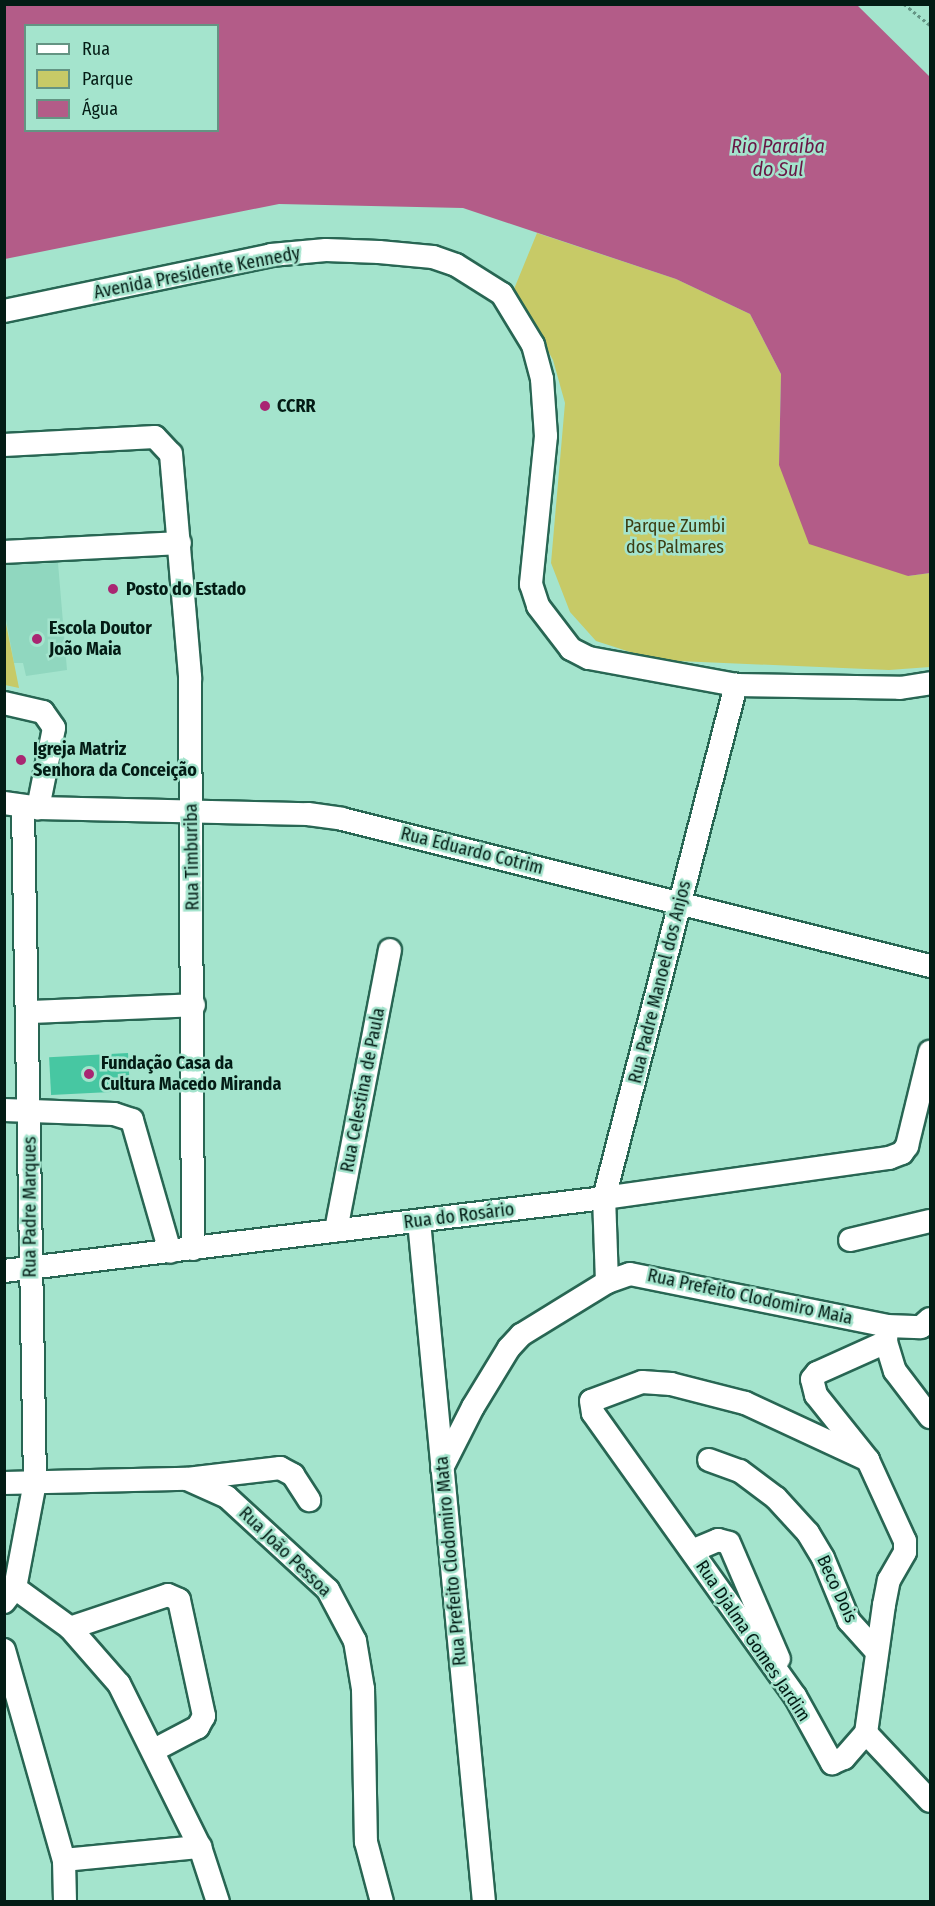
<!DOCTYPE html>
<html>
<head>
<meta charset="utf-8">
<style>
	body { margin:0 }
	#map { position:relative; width:935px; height:1906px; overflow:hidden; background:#a4e4cd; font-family:"Fira Sans Condensed",sans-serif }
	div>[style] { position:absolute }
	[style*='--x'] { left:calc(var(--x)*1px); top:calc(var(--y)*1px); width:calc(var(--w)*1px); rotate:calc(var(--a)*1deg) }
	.built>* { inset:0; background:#90d7bf }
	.green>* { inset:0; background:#c7ca67 }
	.water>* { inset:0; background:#b35c88 }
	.building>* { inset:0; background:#47c7a2; transform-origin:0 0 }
	.path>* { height:3px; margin-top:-1.5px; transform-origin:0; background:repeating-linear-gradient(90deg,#659585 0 3px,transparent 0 6px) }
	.roads { filter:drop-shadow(2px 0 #286653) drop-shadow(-2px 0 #286653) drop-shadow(0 2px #286653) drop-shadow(0 -2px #286653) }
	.minor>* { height:22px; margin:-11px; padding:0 11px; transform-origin:11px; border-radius:11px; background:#fff }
	.dots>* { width:16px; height:16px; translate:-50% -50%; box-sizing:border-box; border:3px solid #a4e4cd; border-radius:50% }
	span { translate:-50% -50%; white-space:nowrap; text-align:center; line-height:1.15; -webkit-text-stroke:5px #a4e4cd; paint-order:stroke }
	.street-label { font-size:18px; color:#031c15 }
	.poi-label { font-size:18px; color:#031c15; font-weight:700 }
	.left { translate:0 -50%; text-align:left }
	.park-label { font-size:18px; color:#3c3d12 }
	.water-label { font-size:20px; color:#691746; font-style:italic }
	.frame { position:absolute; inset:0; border:6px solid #031c15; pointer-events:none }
	.legend { position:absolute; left:24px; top:24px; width:195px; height:108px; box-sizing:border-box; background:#a4e4cd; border:2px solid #649483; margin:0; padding:8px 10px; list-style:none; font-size:18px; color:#031c15 }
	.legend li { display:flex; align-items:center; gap:12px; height:30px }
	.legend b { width:30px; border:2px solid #649483 }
</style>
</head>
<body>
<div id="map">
	<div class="built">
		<div style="clip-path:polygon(58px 563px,67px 670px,26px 676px,23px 663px,14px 663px,5px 614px,4px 565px)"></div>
	</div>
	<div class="green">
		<div style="clip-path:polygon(537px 233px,676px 279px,750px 314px,781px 374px,779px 465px,908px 576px,930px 573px,930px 667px,889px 670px,655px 660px,596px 641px,570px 612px,551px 563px,565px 403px,553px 360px,514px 289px)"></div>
		<div style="clip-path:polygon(4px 614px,14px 663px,19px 688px,5px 685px)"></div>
	</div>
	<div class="water">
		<div style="clip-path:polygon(evenodd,5px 4px,857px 5px,930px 77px,930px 573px,908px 576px,809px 544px,779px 465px,781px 374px,750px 314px,676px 279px,463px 208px,279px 204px,5px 259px,5px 4px,26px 26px,218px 26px,218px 130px,26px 130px,26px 26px)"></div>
	</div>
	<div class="building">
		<div style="left:128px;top:1053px;width:38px;height:79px;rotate:87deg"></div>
	</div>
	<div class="path">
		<div style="--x:904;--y:4;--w:33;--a:39"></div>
	</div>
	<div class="roads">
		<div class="minor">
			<div style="--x:4;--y:311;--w:273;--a:-11.8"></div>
			<div style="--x:271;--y:255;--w:55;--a:-5.2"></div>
			<div style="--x:326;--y:250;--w:53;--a:2.2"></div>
			<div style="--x:379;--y:252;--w:54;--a:5.3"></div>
			<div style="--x:433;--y:257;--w:24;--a:19"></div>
			<div style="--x:456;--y:265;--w:54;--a:32.2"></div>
			<div style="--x:502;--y:294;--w:60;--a:58.7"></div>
			<div style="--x:533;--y:345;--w:35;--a:75"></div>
			<div style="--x:542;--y:379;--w:57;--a:86"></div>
			<div style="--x:546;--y:436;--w:149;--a:95.8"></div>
			<div style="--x:531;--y:584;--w:23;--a:72"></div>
			<div style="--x:538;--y:606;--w:54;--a:52.5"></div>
			<div style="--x:571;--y:649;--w:20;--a:27"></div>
			<div style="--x:589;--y:658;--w:149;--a:10.4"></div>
			<div style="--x:736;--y:685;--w:164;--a:1"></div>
			<div style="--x:900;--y:688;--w:30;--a:-9"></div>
			<div style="--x:4;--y:445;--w:151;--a:-3"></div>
			<div style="--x:155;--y:437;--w:23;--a:47"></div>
			<div style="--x:171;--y:454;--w:224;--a:85.1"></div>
			<div style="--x:190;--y:677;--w:572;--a:89.7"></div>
			<div style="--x:4;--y:552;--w:176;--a:-2.9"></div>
			<div style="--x:4;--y:703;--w:40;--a:13"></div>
			<div style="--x:43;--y:712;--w:19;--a:55"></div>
			<div style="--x:54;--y:728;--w:82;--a:101.3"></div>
			<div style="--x:4;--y:803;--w:34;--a:8"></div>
			<div style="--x:38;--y:808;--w:270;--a:1.3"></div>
			<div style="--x:308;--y:814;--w:34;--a:8"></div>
			<div style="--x:342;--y:819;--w:606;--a:14.04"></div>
			<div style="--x:30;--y:1012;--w:164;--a:-2.4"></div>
			<div style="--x:4;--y:1110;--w:110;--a:2.1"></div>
			<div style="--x:114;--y:1114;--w:19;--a:18"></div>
			<div style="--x:132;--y:1120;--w:137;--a:73.9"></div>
			<div style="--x:419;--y:1221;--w:684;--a:84.55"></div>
			<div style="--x:336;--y:1230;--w:285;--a:-79.1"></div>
			<div style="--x:850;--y:1240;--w:82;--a:-13.4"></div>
			<div style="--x:4;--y:1271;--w:604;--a:-6.94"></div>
			<div style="--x:604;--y:1198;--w:288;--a:-8"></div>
			<div style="--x:889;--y:1158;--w:14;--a:-21"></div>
			<div style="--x:902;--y:1153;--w:9;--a:-54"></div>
			<div style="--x:907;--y:1146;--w:97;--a:-76.3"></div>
			<div style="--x:607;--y:1282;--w:84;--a:-92"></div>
			<div style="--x:604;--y:1198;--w:530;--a:-75.57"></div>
			<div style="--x:887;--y:1327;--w:15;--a:94"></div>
			<div style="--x:886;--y:1342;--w:30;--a:73"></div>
			<div style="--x:895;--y:1371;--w:58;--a:52.7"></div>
			<div style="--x:709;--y:1460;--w:33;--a:20"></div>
			<div style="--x:740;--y:1471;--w:45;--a:36.9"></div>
			<div style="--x:776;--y:1498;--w:47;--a:47.6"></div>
			<div style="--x:808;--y:1533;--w:29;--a:59"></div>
			<div style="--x:823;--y:1558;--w:68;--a:67.6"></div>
			<div style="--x:849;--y:1621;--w:40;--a:48"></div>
			<div style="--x:868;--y:1460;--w:136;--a:-155.1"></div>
			<div style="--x:745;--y:1403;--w:76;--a:-165.6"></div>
			<div style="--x:671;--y:1384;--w:29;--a:-176"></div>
			<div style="--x:642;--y:1382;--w:54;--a:159.6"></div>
			<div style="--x:591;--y:1401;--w:12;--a:81"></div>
			<div style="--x:593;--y:1413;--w:348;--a:54.5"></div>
			<div style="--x:795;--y:1696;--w:77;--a:61.1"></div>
			<div style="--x:832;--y:1763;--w:13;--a:-23"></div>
			<div style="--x:844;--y:1758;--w:33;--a:-49"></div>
			<div style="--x:866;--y:1733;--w:129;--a:-82"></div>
			<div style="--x:884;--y:1605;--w:25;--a:-79"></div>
			<div style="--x:889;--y:1580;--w:32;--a:-60"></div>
			<div style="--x:905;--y:1552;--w:11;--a:-90"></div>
			<div style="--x:905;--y:1541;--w:89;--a:-114.6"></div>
			<div style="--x:868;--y:1460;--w:83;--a:-128.7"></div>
			<div style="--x:816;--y:1395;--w:16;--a:-104"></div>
			<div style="--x:812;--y:1379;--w:8;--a:-50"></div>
			<div style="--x:817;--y:1373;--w:76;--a:-24.2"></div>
			<div style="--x:442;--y:1468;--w:68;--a:-63.1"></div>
			<div style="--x:473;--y:1407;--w:69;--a:-58.6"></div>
			<div style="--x:509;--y:1348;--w:18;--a:-47"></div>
			<div style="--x:521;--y:1335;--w:101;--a:-31.6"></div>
			<div style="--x:607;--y:1282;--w:24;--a:-19"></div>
			<div style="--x:630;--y:1274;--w:262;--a:11.4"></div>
			<div style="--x:887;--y:1326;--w:34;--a:2"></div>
			<div style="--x:921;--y:1327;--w:12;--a:-42"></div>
			<div style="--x:187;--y:1479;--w:94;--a:-6.7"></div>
			<div style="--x:280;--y:1468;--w:15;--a:28"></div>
			<div style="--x:293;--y:1475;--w:30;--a:57"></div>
			<div style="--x:4;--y:1483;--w:183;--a:-1.3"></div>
			<div style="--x:187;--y:1479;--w:44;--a:24.2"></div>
			<div style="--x:227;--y:1497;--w:137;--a:42.6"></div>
			<div style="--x:328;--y:1590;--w:58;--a:62.1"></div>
			<div style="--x:355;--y:1641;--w:49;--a:80.5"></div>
			<div style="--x:363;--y:1689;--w:153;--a:88.9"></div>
			<div style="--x:366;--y:1842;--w:62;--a:75.1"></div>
			<div style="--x:692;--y:1551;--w:28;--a:-23"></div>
			<div style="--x:718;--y:1540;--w:11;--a:15"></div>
			<div style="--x:729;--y:1543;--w:126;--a:66.7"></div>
			<div style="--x:15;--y:1588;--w:68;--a:36"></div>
			<div style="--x:70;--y:1628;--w:74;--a:48.8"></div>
			<div style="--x:119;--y:1684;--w:182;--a:63.6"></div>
			<div style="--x:200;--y:1847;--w:58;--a:71.9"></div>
			<div style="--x:4;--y:1602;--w:18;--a:-52"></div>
			<div style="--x:15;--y:1588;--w:108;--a:-79.3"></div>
			<div style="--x:35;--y:1482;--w:675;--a:-91.02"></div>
			<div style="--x:70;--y:1628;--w:103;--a:-18.6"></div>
			<div style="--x:168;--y:1595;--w:12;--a:24"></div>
			<div style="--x:179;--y:1600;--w:119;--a:77.8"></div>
			<div style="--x:204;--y:1716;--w:13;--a:119"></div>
			<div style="--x:198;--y:1727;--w:50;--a:152.4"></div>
			<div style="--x:4;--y:1650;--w:218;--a:74.1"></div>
			<div style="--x:64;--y:1860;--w:42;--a:88.6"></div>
			<div style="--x:866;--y:1733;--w:93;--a:46.7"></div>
			<div style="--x:64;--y:1860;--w:137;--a:-5.5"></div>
		</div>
	</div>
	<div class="dots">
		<div style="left:265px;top:406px;background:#a92672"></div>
		<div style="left:113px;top:589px;background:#a92672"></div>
		<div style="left:37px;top:639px;background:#a92672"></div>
		<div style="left:21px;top:760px;background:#a92672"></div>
		<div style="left:89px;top:1074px;background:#a92672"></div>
	</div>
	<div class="street-label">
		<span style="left:197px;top:273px;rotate:-11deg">Avenida Presidente Kennedy</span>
		<span style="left:472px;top:851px;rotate:14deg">Rua Eduardo Cotrim</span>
		<span style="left:192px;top:857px;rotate:-91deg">Rua Timburiba</span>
		<span style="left:660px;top:982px;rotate:-76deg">Rua Padre Manoel dos Anjos</span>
		<span style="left:363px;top:1090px;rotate:-79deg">Rua Celestina de Paula</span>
		<span style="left:30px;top:1207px;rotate:-90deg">Rua Padre Marques</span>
		<span style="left:459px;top:1216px;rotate:-7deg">Rua do Rosário</span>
		<span style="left:750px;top:1297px;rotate:12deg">Rua Prefeito Clodomiro Maia</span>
		<span style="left:285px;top:1552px;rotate:44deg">Rua João Pessoa</span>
		<span style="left:451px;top:1561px;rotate:-95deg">Rua Prefeito Clodomiro Mata</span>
		<span style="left:837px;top:1589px;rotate:65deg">Beco Dois</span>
		<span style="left:753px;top:1641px;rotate:56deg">Rua Djalma Gomes Jardim</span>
	</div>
	<div class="poi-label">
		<span class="left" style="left:277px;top:406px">CCRR</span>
		<span class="left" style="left:126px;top:589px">Posto do Estado</span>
		<span class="left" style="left:49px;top:639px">Escola Doutor<br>João Maia</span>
		<span class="left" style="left:33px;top:760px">Igreja Matriz<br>Senhora da Conceição</span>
		<span class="left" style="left:101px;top:1074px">Fundação Casa da<br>Cultura Macedo Miranda</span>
	</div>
	<div class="park-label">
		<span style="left:675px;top:537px">Parque Zumbi<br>dos Palmares</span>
	</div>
	<div class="water-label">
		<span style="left:778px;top:158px">Rio Paraíba<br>do Sul</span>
	</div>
	<div class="frame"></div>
	<ul class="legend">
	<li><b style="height:8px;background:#fff"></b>Rua</li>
	<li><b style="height:16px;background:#c7ca67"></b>Parque</li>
	<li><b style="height:16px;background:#b35c88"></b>Água</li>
	</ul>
</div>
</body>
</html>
